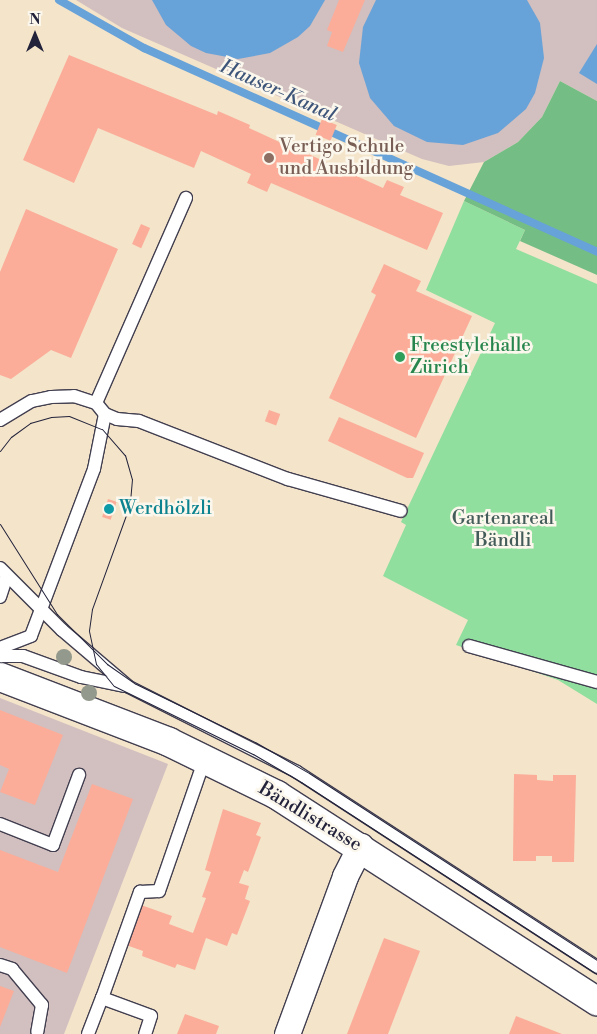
<!DOCTYPE html>
<html>
<head>
<meta charset="utf-8">
<style>
	body { margin:0 }
	#map { position:relative; width:597px; height:1034px; overflow:hidden; background:#f4e4ca; font-family:"Libre Bodoni",serif }
	div>[style] { position:absolute }
	[style*='--x'] { left:calc(var(--x)*1px); top:calc(var(--y)*1px); width:calc(var(--w)*1px); rotate:calc(var(--a)*1deg) }
	.industrial>* { inset:0; background:#d2bfbf }
	.green>* { inset:0; background:#90df9e }
	.forest>* { inset:0; background:#74be85 }
	.water>* { inset:0; background:#67a2d8 }
	.stream>* { height:8px; margin:-4px; padding:0 4px; transform-origin:4px; border-radius:4px; background:#67a2d8 }
	.building>* { inset:0; background:#fbad99; transform-origin:0 0 }
	.roads { filter:drop-shadow(1px 0 #423f50) drop-shadow(-1px 0 #423f50) drop-shadow(0 1px #423f50) drop-shadow(0 -1px #423f50) }
	.service>* { height:12px; margin:-6px; padding:0 6px; transform-origin:6px; border-radius:6px; background:#fff }
	.minor>* { height:25px; margin:-12.5px; padding:0 12.5px; transform-origin:12.5px; border-radius:12.5px; background:#fff }
	.tertiary>* { height:28px; margin:-14px; padding:0 14px; transform-origin:14px; border-radius:14px; background:#fff }
	.tram>* { height:1px; margin:-0.5px; padding:0 0.5px; transform-origin:0.5px; border-radius:0.5px; background:#22223b }
	.trees>* { width:16px; height:16px; margin:-8px; border-radius:50%; background:#93998c }
	.dots>* { width:14px; height:14px; translate:-50% -50%; box-sizing:border-box; border:2px solid #fbf7ec; border-radius:50% }
	span { translate:-50% -50%; white-space:nowrap; text-align:center; line-height:1.15; -webkit-text-stroke:5px #fbf7ec; paint-order:stroke }
	.education-label { font-size:19px; color:#785e54 }
	.left { translate:0 -50%; text-align:left }
	.leisure-label { font-size:19px; color:#27864d }
	.culture-label { font-size:19px; color:#0d838f }
	.park-label { font-size:19px; color:#435b59 }
	.street-label { font-size:19px; color:#22223b }
	.water-label { font-size:20px; color:#3e557a; font-style:italic }
	.north { position:absolute; left:10px; top:10px; width:50px; height:50px; -webkit-text-stroke:4px #fbf7ec; paint-order:stroke; rotate:0deg; font-size:14px; font-weight:700; line-height:20px; text-align:center; color:#22223b }
	.north::after { content:''; display:block; margin:auto; width:18px; height:22px; background:#22223b; clip-path:polygon(50% 0,100% 100%,50% 72%,0 100%) }
</style>
</head>
<body>
<div id="map">
	<div class="industrial">
		<div style="clip-path:polygon(76px 0,597px 0,597px 101px,560px 81px,542px 117px,518px 142px,484px 162px,449px 166px,422px 159px,122px 28px)"></div>
		<div style="clip-path:polygon(0 698px,168px 764px,64px 1034px,0 1034px)"></div>
	</div>
	<div class="green">
		<div style="clip-path:polygon(464px 201px,525px 230px,516px 249px,597px 284px,597px 704px,558px 680px,456px 645px,468px 620px,383px 576px,406px 525px,401px 522px,495px 323px,426px 290px)"></div>
	</div>
	<div class="forest">
		<div style="clip-path:polygon(560px 81px,597px 101px,597px 275px,520px 241px,525px 230px,464px 201px,484px 162px,518px 142px,542px 117px)"></div>
	</div>
	<div class="water">
		<div style="clip-path:polygon(152px 0,325px 0,310px 26px,298px 37px,270px 53px,238px 59px,206px 53px,191px 46px,166px 25px)"></div>
		<div style="clip-path:polygon(376px 0,527px 0,540px 23px,544px 58px,535px 93px,526px 109px,498px 133px,463px 145px,427px 142px,394px 126px,370px 98px,359px 63px,363px 27px)"></div>
		<div style="clip-path:polygon(597px 44px,597px 84px,579px 73px)"></div>
	</div>
	<div class="stream">
		<div style="--x:59;--y:0;--w:98;--a:29.5"></div>
		<div style="--x:144;--y:48;--w:497;--a:24.2"></div>
	</div>
	<div class="building">
		<div style="clip-path:polygon(339px 0,365px 0,343px 52px,327px 46px,332px 32px,327px 30px)"></div>
		<div style="clip-path:polygon(69px 55px,217px 115px,218px 111px,250px 125px,249px 128px,301px 152px,305px 149px,306px 153px,383px 188px,387px 180px,404px 187px,400px 195px,443px 213px,427px 250px,271px 183px,267px 192px,247px 183px,251px 174px,201px 151px,194px 168px,98px 128px,74px 183px,23px 160px)"></div>
		<div style="left:322px;top:119px;width:16px;height:17px;rotate:22deg"></div>
		<div style="clip-path:polygon(26px 209px,118px 249px,71px 358px,51px 350px,11px 379px,0 375px,0 272px)"></div>
		<div style="left:141px;top:224px;width:10px;height:22px;rotate:24deg"></div>
		<div style="clip-path:polygon(384px 264px,421px 281px,416px 291px,472px 316px,416px 438px,329px 398px,376px 295px,371px 292px)"></div>
		<div style="left:269px;top:410px;width:12px;height:12px;rotate:20deg"></div>
		<div style="clip-path:polygon(339px 417px,424px 453px,413px 478px,407px 478px,328px 441px)"></div>
		<div style="left:108px;top:499px;width:9px;height:19px;rotate:18deg"></div>
		<div style="clip-path:polygon(0 710px,63px 735px,35px 805px,0 792px,9px 769px,0 765px)"></div>
		<div style="clip-path:polygon(514px 774px,537px 775px,537px 780px,553px 781px,553px 775px,576px 775px,574px 862px,552px 862px,552px 856px,536px 856px,536px 861px,513px 861px)"></div>
		<div style="clip-path:polygon(92px 784px,133px 799px,67px 973px,0 947px,0 850px,58px 872px)"></div>
		<div style="clip-path:polygon(223px 809px,261px 823px,256px 835px,261px 837px,248px 872px,244px 870px,239px 883px,249px 886px,245px 899px,250px 901px,237px 935px,232px 933px,227px 946px,206px 938px,195px 970px,177px 964px,175px 968px,142px 956px,143px 951px,126px 945px,141px 905px,172px 916px,169px 924px,193px 933px,206px 898px,202px 897px,211px 872px,205px 870px)"></div>
		<div style="clip-path:polygon(384px 938px,420px 951px,388px 1034px,347px 1034px)"></div>
		<div style="clip-path:polygon(0 986px,14px 991px,0 1027px)"></div>
		<div style="clip-path:polygon(185px 1014px,219px 1026px,216px 1034px,177px 1034px)"></div>
		<div style="clip-path:polygon(516px 1016px,562px 1034px,509px 1034px)"></div>
	</div>
	<div class="roads">
		<div class="service">
			<div style="--x:96;--y:403;--w:224;--a:-66.3"></div>
			<div style="--x:105;--y:414;--w:13;--a:23"></div>
			<div style="--x:117;--y:419;--w:22;--a:5"></div>
			<div style="--x:139;--y:421;--w:160;--a:21.3"></div>
			<div style="--x:288;--y:479;--w:117;--a:15.8"></div>
			<div style="--x:0;--y:420;--w:37;--a:-31"></div>
			<div style="--x:32;--y:401;--w:19;--a:-12"></div>
			<div style="--x:51;--y:397;--w:23;--a:-2"></div>
			<div style="--x:74;--y:396;--w:23;--a:18"></div>
			<div style="--x:96;--y:403;--w:14;--a:51"></div>
			<div style="--x:105;--y:414;--w:56;--a:101.3"></div>
			<div style="--x:94;--y:469;--w:178;--a:110.7"></div>
			<div style="--x:31;--y:636;--w:33;--a:159"></div>
			<div style="--x:0;--y:568;--w:88;--a:45"></div>
			<div style="--x:62;--y:630;--w:88;--a:40.4"></div>
			<div style="--x:129;--y:687;--w:188;--a:26.8"></div>
			<div style="--x:297;--y:772;--w:358;--a:33"></div>
			<div style="--x:0;--y:597;--w:20;--a:-72"></div>
			<div style="--x:469;--y:646;--w:133;--a:15.7"></div>
			<div style="--x:0;--y:656;--w:23;--a:0"></div>
			<div style="--x:23;--y:656;--w:62;--a:19.9"></div>
			<div style="--x:81;--y:677;--w:44;--a:11.8"></div>
			<div style="--x:0;--y:824;--w:57;--a:21.6"></div>
			<div style="--x:53;--y:845;--w:75;--a:-69.6"></div>
			<div style="--x:0;--y:965;--w:13;--a:18"></div>
			<div style="--x:12;--y:969;--w:47;--a:50.2"></div>
			<div style="--x:42;--y:1005;--w:27;--a:100"></div>
			<div style="--x:102;--y:998;--w:113;--a:-70.3"></div>
			<div style="--x:140;--y:892;--w:19;--a:-3"></div>
			<div style="--x:159;--y:891;--w:141;--a:-70.9"></div>
			<div style="--x:88;--y:1034;--w:39;--a:-69"></div>
			<div style="--x:102;--y:998;--w:52;--a:20.2"></div>
			<div style="--x:151;--y:1016;--w:19;--a:108"></div>
		</div>
		<div class="minor">
			<div style="--x:287;--y:1034;--w:168;--a:-69.8"></div>
			<div style="--x:345;--y:876;--w:34;--a:-63"></div>
		</div>
		<div class="tertiary">
			<div style="--x:0;--y:677;--w:181;--a:21"></div>
			<div style="--x:169;--y:742;--w:120;--a:26.1"></div>
			<div style="--x:277;--y:795;--w:381;--a:32.8"></div>
		</div>
	</div>
	<div class="tram">
		<div style="--x:0;--y:451;--w:18;--a:-52"></div>
		<div style="--x:11;--y:437;--w:24;--a:-36"></div>
		<div style="--x:30;--y:423;--w:22;--a:-16"></div>
		<div style="--x:51;--y:417;--w:18;--a:-3"></div>
		<div style="--x:69;--y:416;--w:35;--a:22"></div>
		<div style="--x:102;--y:429;--w:35;--a:49"></div>
		<div style="--x:125;--y:455;--w:25;--a:74"></div>
		<div style="--x:132;--y:479;--w:25;--a:95"></div>
		<div style="--x:130;--y:504;--w:112;--a:109.9"></div>
		<div style="--x:92;--y:609;--w:22;--a:98"></div>
		<div style="--x:89;--y:631;--w:34;--a:78"></div>
		<div style="--x:96;--y:664;--w:28;--a:51"></div>
		<div style="--x:114;--y:686;--w:155;--a:26.1"></div>
		<div style="--x:253;--y:754;--w:56;--a:30.3"></div>
		<div style="--x:301;--y:782;--w:353;--a:33"></div>
		<div style="--x:0;--y:524;--w:107;--a:57.7"></div>
		<div style="--x:57;--y:614;--w:71;--a:45"></div>
		<div style="--x:107;--y:664;--w:35;--a:35"></div>
		<div style="--x:136;--y:684;--w:132;--a:26"></div>
		<div style="--x:255;--y:742;--w:62;--a:29.9"></div>
		<div style="--x:309;--y:773;--w:343;--a:33"></div>
	</div>
	<div class="trees">
		<div style="left:64px;top:657px"></div>
		<div style="left:89px;top:693px"></div>
	</div>
	<div class="dots">
		<div style="left:269px;top:158px;background:#8d6e63"></div>
		<div style="left:400px;top:357px;background:#2e9e5b"></div>
		<div style="left:109px;top:509px;background:#0f9aa8"></div>
	</div>
	<div class="education-label">
		<span class="left" style="left:279px;top:158px">Vertigo Schule<br>und Ausbildung</span>
	</div>
	<div class="leisure-label">
		<span class="left" style="left:410px;top:357px">Freestylehalle<br>Zürich</span>
	</div>
	<div class="culture-label">
		<span class="left" style="left:119px;top:509px">Werdhölzli</span>
	</div>
	<div class="park-label">
		<span style="left:503px;top:530px">Gartenareal<br>Bändli</span>
	</div>
	<div class="street-label">
		<span style="left:310px;top:817px;rotate:31deg">Bändlistrasse</span>
	</div>
	<div class="water-label">
		<span style="left:278px;top:91px;rotate:24deg">Hauser-Kanal</span>
	</div>
	<div class="north">N</div>
</div>
</body>
</html>
